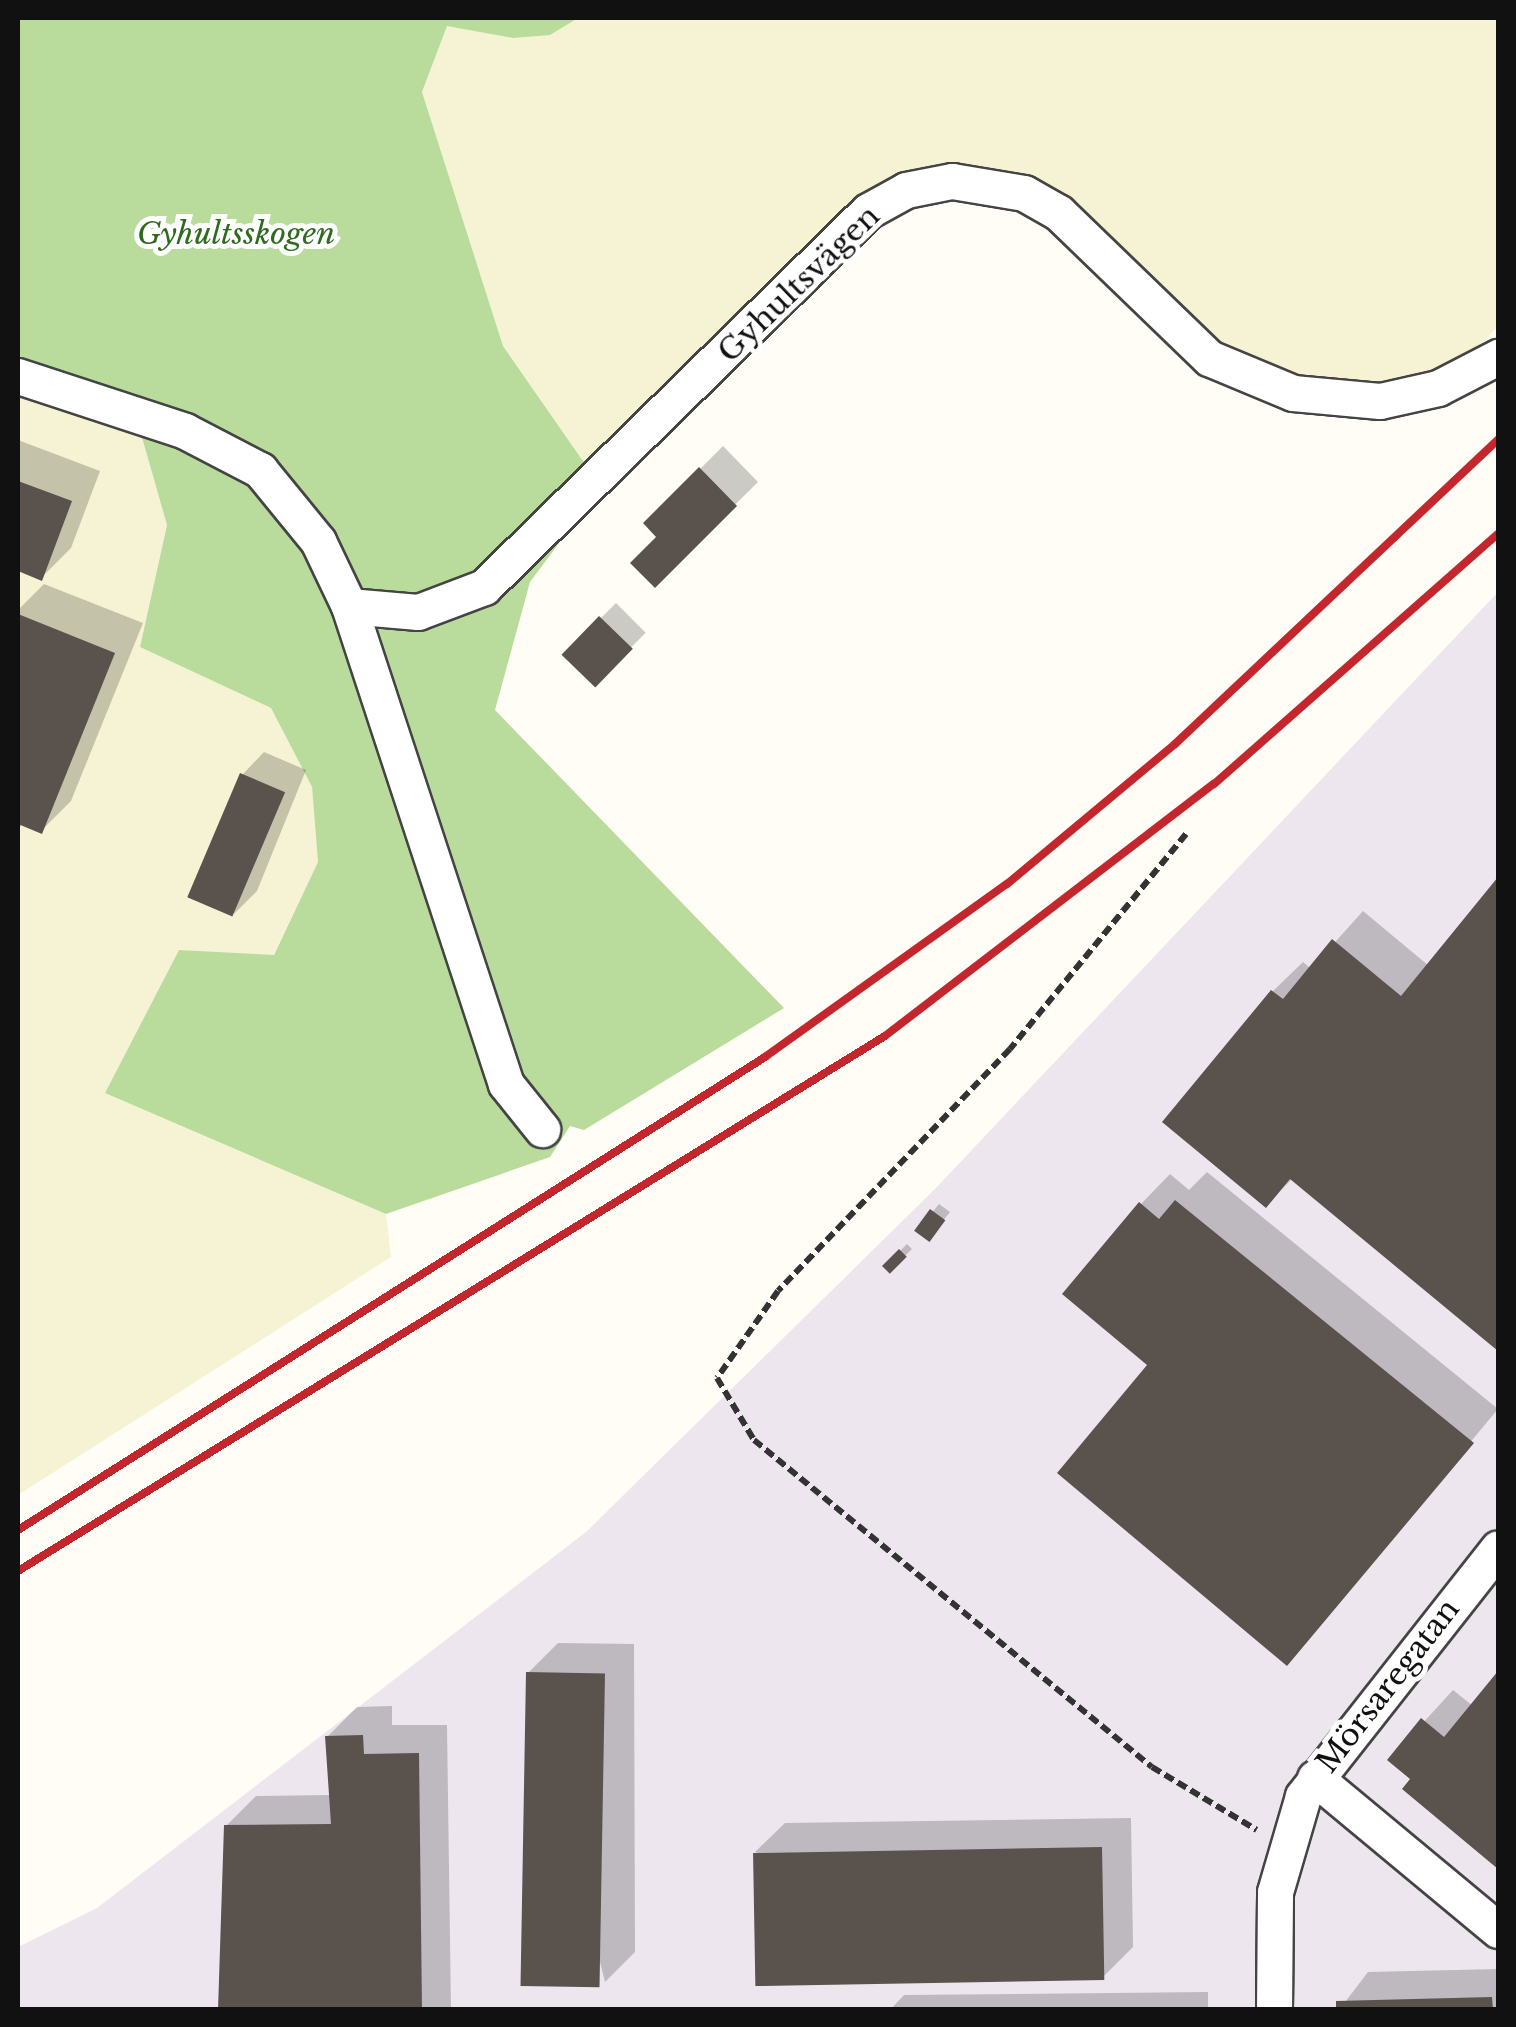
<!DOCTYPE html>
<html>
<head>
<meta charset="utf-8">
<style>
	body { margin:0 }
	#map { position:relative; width:1516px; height:2027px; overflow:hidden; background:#fffdf5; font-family:"Libre Baskerville",serif }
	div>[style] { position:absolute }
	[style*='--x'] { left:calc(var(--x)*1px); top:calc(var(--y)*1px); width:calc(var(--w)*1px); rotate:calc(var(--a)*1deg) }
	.industrial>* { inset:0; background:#eee6ef }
	.farmland>* { inset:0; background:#f6f3d4 }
	.forest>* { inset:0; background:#b9dc9c }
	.shadow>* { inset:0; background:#0003; transform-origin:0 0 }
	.building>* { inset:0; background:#5a524d; transform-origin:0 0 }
	.path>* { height:6px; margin-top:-3px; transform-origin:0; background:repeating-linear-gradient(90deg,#333 0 10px,transparent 0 15px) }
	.roads { filter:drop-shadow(2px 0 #444) drop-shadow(-2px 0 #444) drop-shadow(0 2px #444) drop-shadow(0 -2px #444) }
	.minor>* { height:35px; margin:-17.5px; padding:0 17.5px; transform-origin:17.5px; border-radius:17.5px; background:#fff }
	.rail>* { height:8px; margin:-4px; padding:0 4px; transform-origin:4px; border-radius:4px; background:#c4262e }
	span { translate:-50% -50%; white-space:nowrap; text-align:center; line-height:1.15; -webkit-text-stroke:10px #fff; paint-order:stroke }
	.park-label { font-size:30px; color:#2f6b1f; font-style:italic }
	.street-label { font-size:30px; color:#111 }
	.frame { position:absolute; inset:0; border:20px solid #111; pointer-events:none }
</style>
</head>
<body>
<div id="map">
	<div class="industrial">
		<div style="clip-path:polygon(1498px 592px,1498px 2009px,18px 2010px,18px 1947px,97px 1908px,586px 1532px,935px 1189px)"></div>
	</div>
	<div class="farmland">
		<div style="clip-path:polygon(578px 18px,1498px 18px,1498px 326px,1471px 355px,1385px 388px,1306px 385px,1216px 350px,1044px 185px,879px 188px,601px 487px,503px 346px,422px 92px,447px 25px,513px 38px)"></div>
		<div style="clip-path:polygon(18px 384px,139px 427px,167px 525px,140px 647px,271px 708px,312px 787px,318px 862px,273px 956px,179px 950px,105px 1093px,386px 1214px,391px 1257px,18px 1495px)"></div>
	</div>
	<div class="forest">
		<div style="clip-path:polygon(18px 18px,578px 18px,550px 35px,513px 38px,447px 26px,422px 92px,503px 346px,601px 487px,530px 582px,495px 710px,784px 1008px,584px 1130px,570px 1126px,550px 1157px,386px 1214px,105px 1093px,179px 950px,274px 955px,318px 862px,312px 787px,271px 708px,140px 647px,167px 525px,139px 427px,18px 384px)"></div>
	</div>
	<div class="shadow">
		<div style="clip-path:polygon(18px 440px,100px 471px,71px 548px,41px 578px,18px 569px)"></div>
		<div style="clip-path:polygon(723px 446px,758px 482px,655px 584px,659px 537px,646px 523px)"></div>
		<div style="clip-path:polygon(44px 584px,143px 623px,71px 801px,41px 831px,22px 823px,18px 832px,18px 610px)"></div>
		<div style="left:616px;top:603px;width:42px;height:73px;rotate:45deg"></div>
		<div style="clip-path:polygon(264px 752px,306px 770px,257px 891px,234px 914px,242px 775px)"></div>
		<div style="clip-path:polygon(1498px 881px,1498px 1348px,1293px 1178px,1266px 1205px,1166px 1122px,1273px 991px,1303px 962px,1311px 969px,1363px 911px,1429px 966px)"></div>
		<div style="clip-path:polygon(1207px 1172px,1498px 1409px,1287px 1662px,1151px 1365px,1141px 1204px,1170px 1174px,1189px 1190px)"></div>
		<div style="clip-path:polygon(939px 1204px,950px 1212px,934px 1232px,917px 1231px)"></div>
		<div style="left:907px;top:1244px;width:7px;height:31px;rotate:45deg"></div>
		<div style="clip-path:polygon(558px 1643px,634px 1644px,635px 1952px,605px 1982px,528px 1673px)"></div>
		<div style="clip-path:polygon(1498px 1675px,1498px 1866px,1406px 1789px,1414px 1779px,1390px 1759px,1453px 1690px,1473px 1706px)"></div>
		<div style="clip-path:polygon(392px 1706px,392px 1725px,447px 1725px,451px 2010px,221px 2010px,226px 1826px,256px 1796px,331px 1795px,327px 1737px,357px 1707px)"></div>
		<div style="clip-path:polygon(1131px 1818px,1133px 1947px,1103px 1977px,755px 1852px,785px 1823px)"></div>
		<div style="clip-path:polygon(1498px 1969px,1498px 2010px,1339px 2010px,1368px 1972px)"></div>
		<div style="clip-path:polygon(1208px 1992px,1208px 2010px,890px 2010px,904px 1995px)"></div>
	</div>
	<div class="building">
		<div style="clip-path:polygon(699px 467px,737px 506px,655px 588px,630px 563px,656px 537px,643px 523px)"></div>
		<div style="clip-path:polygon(18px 481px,72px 501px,42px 581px,18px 571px)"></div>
		<div style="clip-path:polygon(18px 614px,115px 653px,42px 834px,18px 824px)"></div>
		<div style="left:599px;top:616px;width:47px;height:54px;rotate:44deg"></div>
		<div style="left:240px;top:773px;width:49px;height:135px;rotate:23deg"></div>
		<div style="clip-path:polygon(1498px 877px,1498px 1351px,1290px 1179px,1266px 1208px,1162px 1122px,1271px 990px,1283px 999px,1332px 939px,1401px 996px)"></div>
		<div style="clip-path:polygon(1175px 1200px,1474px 1443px,1287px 1666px,1057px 1473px,1147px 1365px,1062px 1294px,1139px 1202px,1159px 1219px)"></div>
		<div style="left:930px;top:1209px;width:19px;height:27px;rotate:36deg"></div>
		<div style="left:899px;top:1249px;width:11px;height:24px;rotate:45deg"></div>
		<div style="clip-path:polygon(1498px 1671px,1498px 1869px,1402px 1789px,1410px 1779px,1387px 1760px,1421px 1718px,1444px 1737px)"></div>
		<div style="left:526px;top:1672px;width:79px;height:314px;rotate:1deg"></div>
		<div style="clip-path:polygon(363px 1735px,364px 1754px,419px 1753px,422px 2010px,218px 2010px,224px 1825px,331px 1824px,325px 1736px)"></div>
		<div style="left:1102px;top:1847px;width:133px;height:349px;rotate:89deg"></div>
		<div style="clip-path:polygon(1492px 1997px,1493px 2010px,1336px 2010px,1336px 2001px)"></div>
	</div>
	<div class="path">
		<div style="--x:1186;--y:834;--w:278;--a:129.3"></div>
		<div style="--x:1010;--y:1049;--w:335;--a:133.8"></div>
		<div style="--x:778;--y:1291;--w:106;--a:125"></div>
		<div style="--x:717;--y:1378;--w:72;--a:59.2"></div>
		<div style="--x:754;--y:1440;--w:515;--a:39.41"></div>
		<div style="--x:1152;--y:1767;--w:122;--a:31"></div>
	</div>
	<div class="roads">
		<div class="minor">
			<div style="--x:18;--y:376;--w:176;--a:18.2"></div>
			<div style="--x:185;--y:431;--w:85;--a:27.5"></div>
			<div style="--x:260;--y:470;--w:92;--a:50.8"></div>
			<div style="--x:318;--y:541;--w:72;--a:64.5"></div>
			<div style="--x:349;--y:606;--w:503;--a:71.82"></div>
			<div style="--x:506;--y:1084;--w:58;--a:51.3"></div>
			<div style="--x:349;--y:606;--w:69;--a:5"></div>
			<div style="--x:418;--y:612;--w:71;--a:-20.7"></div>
			<div style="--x:484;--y:587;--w:537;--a:-44.4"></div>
			<div style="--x:868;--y:211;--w:43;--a:-28.9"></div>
			<div style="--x:906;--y:190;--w:47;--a:-11.1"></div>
			<div style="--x:952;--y:181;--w:73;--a:9.5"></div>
			<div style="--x:1024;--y:193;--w:40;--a:29.7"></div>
			<div style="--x:1059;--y:213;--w:209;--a:44"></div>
			<div style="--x:1209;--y:358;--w:91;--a:22.6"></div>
			<div style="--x:1293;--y:393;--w:87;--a:5.3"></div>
			<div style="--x:1380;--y:401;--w:59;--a:-12.6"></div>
			<div style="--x:1438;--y:388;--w:68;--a:-27.3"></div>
			<div style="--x:1315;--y:1778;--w:238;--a:39.7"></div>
			<div style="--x:1274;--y:2010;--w:118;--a:-89.5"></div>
			<div style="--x:1275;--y:1892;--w:100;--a:-73.7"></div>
			<div style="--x:1303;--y:1796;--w:315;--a:-51.8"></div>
		</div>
	</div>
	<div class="rail">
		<div style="--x:18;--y:1530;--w:884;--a:-32.34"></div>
		<div style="--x:765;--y:1057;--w:297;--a:-35.6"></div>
		<div style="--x:1007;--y:884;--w:219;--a:-39.8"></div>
		<div style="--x:1175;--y:744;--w:444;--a:-43.3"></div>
		<div style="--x:18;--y:1571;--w:1019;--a:-31.68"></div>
		<div style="--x:885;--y:1036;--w:414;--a:-37.5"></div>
		<div style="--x:1214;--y:784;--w:378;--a:-41.4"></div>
	</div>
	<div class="park-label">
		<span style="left:236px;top:234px">Gyhultsskogen</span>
	</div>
	<div class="street-label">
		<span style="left:799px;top:284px;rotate:-44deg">Gyhultsvägen</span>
		<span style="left:1388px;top:1686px;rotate:-52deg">Mörsaregatan</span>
	</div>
	<div class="frame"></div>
</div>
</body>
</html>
